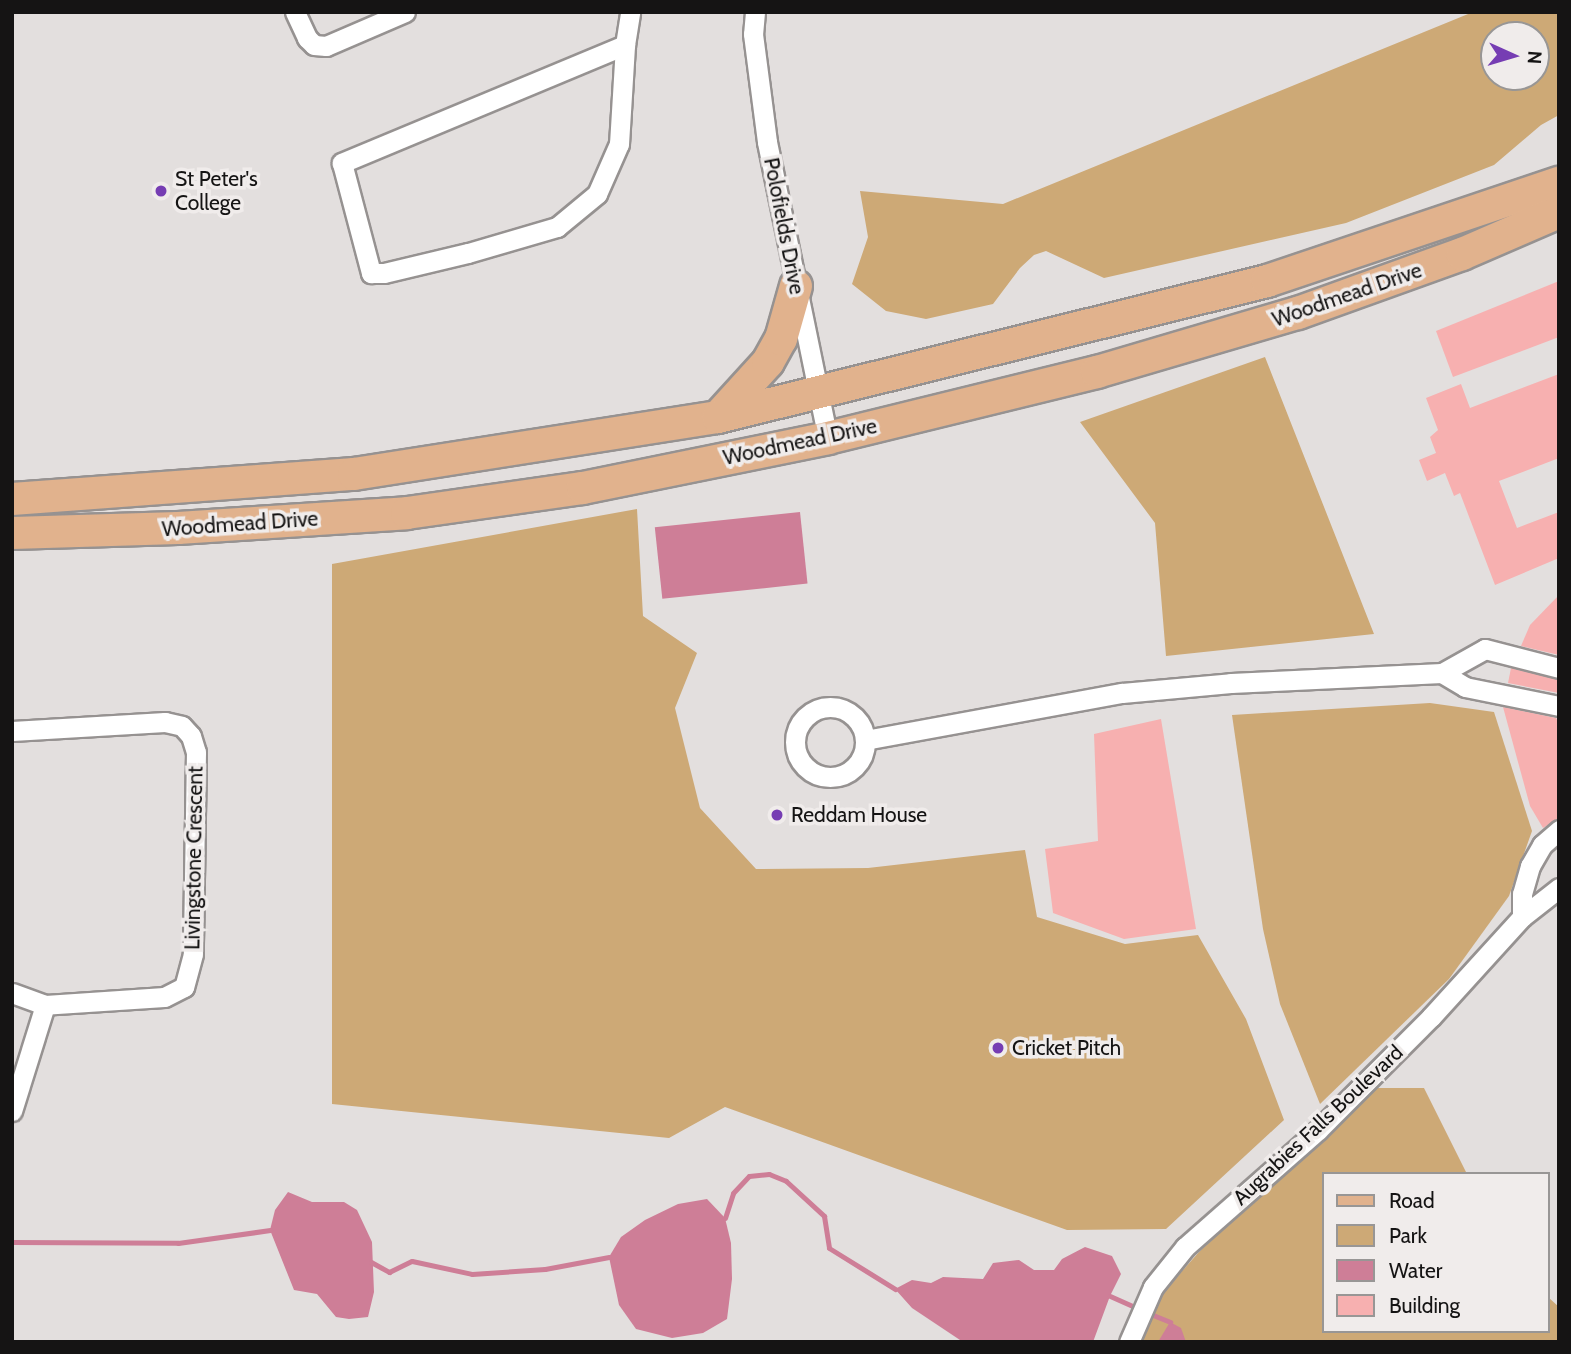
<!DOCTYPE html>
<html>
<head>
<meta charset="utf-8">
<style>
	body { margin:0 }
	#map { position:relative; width:1571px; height:1354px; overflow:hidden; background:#e3dfde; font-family:Cabin,sans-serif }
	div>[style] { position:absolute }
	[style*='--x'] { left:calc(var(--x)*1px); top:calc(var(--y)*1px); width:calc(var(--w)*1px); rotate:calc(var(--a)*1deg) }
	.green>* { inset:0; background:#cda976 }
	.water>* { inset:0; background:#ce7e97; transform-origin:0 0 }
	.stream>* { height:5px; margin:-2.5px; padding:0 2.5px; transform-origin:2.5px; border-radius:2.5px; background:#ce7e97 }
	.building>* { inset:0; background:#f7b0b0 }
	.roads { filter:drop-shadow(2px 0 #969291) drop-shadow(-2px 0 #969291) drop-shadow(0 2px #969291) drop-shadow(0 -2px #969291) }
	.minor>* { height:19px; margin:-9.5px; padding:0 9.5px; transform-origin:9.5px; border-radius:9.5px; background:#fff }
	.minor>.ring { margin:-9.5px; padding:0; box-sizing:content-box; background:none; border:19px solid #fff; border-radius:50% }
	.primary>* { height:32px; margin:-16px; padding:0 16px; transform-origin:16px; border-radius:16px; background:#e1b28d }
	.dots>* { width:19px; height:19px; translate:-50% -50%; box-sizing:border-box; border:4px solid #f0eceb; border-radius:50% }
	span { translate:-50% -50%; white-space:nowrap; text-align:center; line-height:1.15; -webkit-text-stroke:7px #f0eceb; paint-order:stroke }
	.poi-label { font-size:21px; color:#151414 }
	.left { translate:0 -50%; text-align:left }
	.street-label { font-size:21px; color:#151414 }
	.frame { position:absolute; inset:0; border:14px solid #151414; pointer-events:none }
	.legend { position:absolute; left:1322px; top:1172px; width:228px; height:161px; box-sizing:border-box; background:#f0eceb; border:2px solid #989695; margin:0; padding:9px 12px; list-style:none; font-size:21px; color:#151414 }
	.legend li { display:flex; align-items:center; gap:14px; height:35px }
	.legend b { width:35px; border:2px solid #989695 }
	.north { position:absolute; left:1480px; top:21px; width:70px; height:70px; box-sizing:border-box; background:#f0eceb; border:2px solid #989695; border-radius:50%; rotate:94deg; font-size:19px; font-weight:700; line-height:28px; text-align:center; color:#151414 }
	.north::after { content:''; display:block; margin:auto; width:24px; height:32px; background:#763db3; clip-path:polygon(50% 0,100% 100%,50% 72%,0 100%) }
</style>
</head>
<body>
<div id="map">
	<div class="green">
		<div style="clip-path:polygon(evenodd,1473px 12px,1559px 12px,1559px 115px,1541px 125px,1494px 165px,1346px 223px,1104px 278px,1046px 251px,1034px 255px,1020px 268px,993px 304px,926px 319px,886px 311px,852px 284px,868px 237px,860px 191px,1003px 204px,1473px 12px,1494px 35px,1536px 35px,1536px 77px,1494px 77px,1494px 35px)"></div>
		<div style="clip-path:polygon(1265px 357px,1374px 634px,1166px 656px,1155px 523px,1080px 422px)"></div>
		<div style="clip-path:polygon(637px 509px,643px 616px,697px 653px,675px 708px,700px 808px,756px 869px,868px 868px,1025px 850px,1037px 917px,1125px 944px,1198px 935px,1246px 1019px,1284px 1120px,1166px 1229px,1067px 1230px,725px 1107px,669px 1138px,332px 1104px,332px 564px)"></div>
		<div style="clip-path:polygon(1430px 703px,1494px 712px,1532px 831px,1509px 896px,1449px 979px,1320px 1104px,1280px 1004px,1263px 929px,1232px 715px)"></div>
		<div style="clip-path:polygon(1374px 1088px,1424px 1088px,1467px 1174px,1324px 1174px,1324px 1331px,1548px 1331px,1548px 1297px,1559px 1307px,1559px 1342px,1139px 1342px,1153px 1304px,1199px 1252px)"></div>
	</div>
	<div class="water">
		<div style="left:800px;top:512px;width:72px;height:146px;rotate:84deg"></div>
		<div style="clip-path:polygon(288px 1192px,312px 1202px,344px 1202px,357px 1210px,372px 1242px,374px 1292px,368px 1317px,349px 1319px,336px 1317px,317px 1294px,294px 1290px,270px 1230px,275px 1210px)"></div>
		<div style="clip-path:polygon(707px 1199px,725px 1218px,731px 1243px,732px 1279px,727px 1319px,703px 1333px,672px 1338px,636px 1329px,619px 1305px,609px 1257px,621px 1237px,645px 1220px,678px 1204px)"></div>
		<div style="clip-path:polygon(1085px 1247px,1112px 1256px,1121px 1274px,1110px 1296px,1093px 1342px,963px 1342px,912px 1308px,895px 1289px,912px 1280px,931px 1283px,943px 1277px,983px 1279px,993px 1263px,1019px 1260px,1034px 1270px,1054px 1270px,1062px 1259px)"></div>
		<div style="clip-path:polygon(1170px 1322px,1181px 1328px,1186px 1342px,1158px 1342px)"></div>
	</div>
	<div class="stream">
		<div style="--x:725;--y:1218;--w:26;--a:-72"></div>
		<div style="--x:733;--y:1193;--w:23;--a:-47"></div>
		<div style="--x:749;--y:1176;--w:20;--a:-6"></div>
		<div style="--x:769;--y:1174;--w:18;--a:22"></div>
		<div style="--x:786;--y:1181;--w:52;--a:42.6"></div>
		<div style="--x:824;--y:1216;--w:32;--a:81"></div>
		<div style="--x:829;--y:1248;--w:78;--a:31.8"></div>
		<div style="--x:12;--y:1242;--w:166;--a:0.3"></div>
		<div style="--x:178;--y:1243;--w:93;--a:-8"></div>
		<div style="--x:371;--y:1262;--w:21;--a:29"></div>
		<div style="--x:389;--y:1272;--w:25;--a:-26"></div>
		<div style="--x:412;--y:1261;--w:61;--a:12.2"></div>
		<div style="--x:472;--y:1274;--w:73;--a:-3.9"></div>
		<div style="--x:545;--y:1269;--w:65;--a:-10.6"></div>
		<div style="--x:1110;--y:1296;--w:32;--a:24"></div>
		<div style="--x:1148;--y:1313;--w:24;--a:22"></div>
	</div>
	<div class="building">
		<div style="clip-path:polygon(1559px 281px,1559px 337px,1453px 377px,1436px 331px)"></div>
		<div style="clip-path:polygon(1559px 374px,1559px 458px,1499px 481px,1517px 528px,1559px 512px,1559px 558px,1495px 585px,1460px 493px,1454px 496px,1445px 473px,1427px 481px,1419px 460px,1436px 453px,1430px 437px,1438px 430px,1426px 398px,1461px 384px,1470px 408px)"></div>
		<div style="clip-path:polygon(1559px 595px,1559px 655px,1521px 646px,1530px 625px)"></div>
		<div style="clip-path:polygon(1511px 668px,1559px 680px,1559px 693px,1508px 683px)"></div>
		<div style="clip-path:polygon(1503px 707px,1556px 718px,1559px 723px,1559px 818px,1543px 828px,1530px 806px)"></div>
		<div style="clip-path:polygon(1161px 719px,1196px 929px,1124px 939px,1053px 913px,1045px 849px,1098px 841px,1094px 734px)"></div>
	</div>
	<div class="roads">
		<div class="minor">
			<div style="--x:295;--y:12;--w:29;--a:65"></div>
			<div style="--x:307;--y:38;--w:10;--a:45"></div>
			<div style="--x:314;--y:45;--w:12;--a:5"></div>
			<div style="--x:326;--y:46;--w:86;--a:-23.3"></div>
			<div style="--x:755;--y:12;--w:22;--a:95"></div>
			<div style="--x:753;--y:34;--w:109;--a:82.6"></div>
			<div style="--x:767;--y:142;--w:302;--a:78.4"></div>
			<div style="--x:625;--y:45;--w:307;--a:157.4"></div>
			<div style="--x:342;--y:163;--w:114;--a:75.2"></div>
			<div style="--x:371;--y:273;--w:13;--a:0"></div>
			<div style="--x:384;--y:273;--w:86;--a:-13.4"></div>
			<div style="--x:468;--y:253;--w:93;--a:-16.3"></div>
			<div style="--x:557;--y:227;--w:52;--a:-39.5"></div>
			<div style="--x:597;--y:194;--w:55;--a:-66.3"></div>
			<div style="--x:619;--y:144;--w:99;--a:-86.5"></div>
			<div style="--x:625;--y:45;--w:33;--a:-81"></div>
			<div style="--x:1442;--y:673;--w:27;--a:31"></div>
			<div style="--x:1465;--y:687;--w:96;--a:11.4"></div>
			<div class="ring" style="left:795px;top:707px;width:51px;height:51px"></div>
			<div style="--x:12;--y:731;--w:153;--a:-3.4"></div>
			<div style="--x:165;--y:722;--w:17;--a:13"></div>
			<div style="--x:182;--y:726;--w:13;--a:48"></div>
			<div style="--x:191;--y:736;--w:17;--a:73"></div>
			<div style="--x:196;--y:752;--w:202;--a:90.9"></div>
			<div style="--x:193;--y:954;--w:34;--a:105"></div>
			<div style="--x:184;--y:987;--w:22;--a:153"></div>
			<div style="--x:164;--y:997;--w:119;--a:176.2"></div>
			<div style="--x:45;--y:1005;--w:35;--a:-160"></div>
			<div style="--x:865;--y:740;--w:261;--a:-10.4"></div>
			<div style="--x:1122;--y:693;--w:109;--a:-5.2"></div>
			<div style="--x:1231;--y:683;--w:211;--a:-2.7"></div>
			<div style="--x:1442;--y:673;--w:49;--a:-29.2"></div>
			<div style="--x:1485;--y:649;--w:76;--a:14.4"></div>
			<div style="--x:1522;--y:917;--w:23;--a:-90"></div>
			<div style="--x:1522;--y:894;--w:29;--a:-74"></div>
			<div style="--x:1530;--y:866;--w:24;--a:-60"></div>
			<div style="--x:1542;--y:845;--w:23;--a:-41"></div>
			<div style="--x:12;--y:1111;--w:111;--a:-72.7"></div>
			<div style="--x:1129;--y:1342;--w:60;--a:-66.4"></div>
			<div style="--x:1153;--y:1287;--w:51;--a:-51.3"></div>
			<div style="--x:1185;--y:1247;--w:177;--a:-41.3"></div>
			<div style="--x:1318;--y:1130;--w:160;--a:-45"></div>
			<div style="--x:1431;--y:1017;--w:135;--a:-47.7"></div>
			<div style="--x:1522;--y:917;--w:47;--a:-38.1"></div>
		</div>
		<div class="primary">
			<div style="--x:718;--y:417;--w:74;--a:-47.7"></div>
			<div style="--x:768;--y:362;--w:26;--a:-61"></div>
			<div style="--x:781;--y:339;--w:55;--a:-74.2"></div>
			<div style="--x:12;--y:499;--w:343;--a:-4.2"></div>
			<div style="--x:354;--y:474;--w:368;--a:-8.9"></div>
			<div style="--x:718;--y:417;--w:566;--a:-13.91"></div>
			<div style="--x:1267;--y:281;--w:308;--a:-18.6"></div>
			<div style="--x:12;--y:533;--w:166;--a:-1.7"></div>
			<div style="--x:178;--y:528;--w:229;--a:-3.7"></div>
			<div style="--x:407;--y:513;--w:178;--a:-8.1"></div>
			<div style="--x:583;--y:488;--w:250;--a:-11.5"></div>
			<div style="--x:828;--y:438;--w:277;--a:-13.8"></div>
			<div style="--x:1097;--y:372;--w:209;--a:-16.4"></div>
			<div style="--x:1298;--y:313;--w:174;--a:-19.8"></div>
			<div style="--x:1462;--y:254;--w:106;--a:-23.4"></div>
		</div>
	</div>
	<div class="dots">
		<div style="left:161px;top:191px;background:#763db3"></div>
		<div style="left:777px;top:815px;background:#763db3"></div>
		<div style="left:998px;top:1048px;background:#763db3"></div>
	</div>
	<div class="poi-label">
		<span class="left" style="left:175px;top:191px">St Peter's<br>College</span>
		<span class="left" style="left:791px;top:815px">Reddam House</span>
		<span class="left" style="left:1012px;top:1048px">Cricket Pitch</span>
	</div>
	<div class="street-label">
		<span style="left:784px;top:226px;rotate:79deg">Polofields Drive</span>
		<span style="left:1347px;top:295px;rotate:-19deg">Woodmead Drive</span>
		<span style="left:800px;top:442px;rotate:-12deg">Woodmead Drive</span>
		<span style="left:240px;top:524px;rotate:-4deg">Woodmead Drive</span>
		<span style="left:194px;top:858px;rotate:-89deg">Livingstone Crescent</span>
		<span style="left:1318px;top:1125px;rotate:-43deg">Augrabies Falls Boulevard</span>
	</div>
	<div class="frame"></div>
	<ul class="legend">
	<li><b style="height:9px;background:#e1b28d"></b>Road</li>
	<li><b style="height:19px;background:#cda976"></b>Park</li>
	<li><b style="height:19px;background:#ce7e97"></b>Water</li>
	<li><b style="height:19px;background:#f7b0b0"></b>Building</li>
	</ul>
	<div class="north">N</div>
</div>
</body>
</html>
